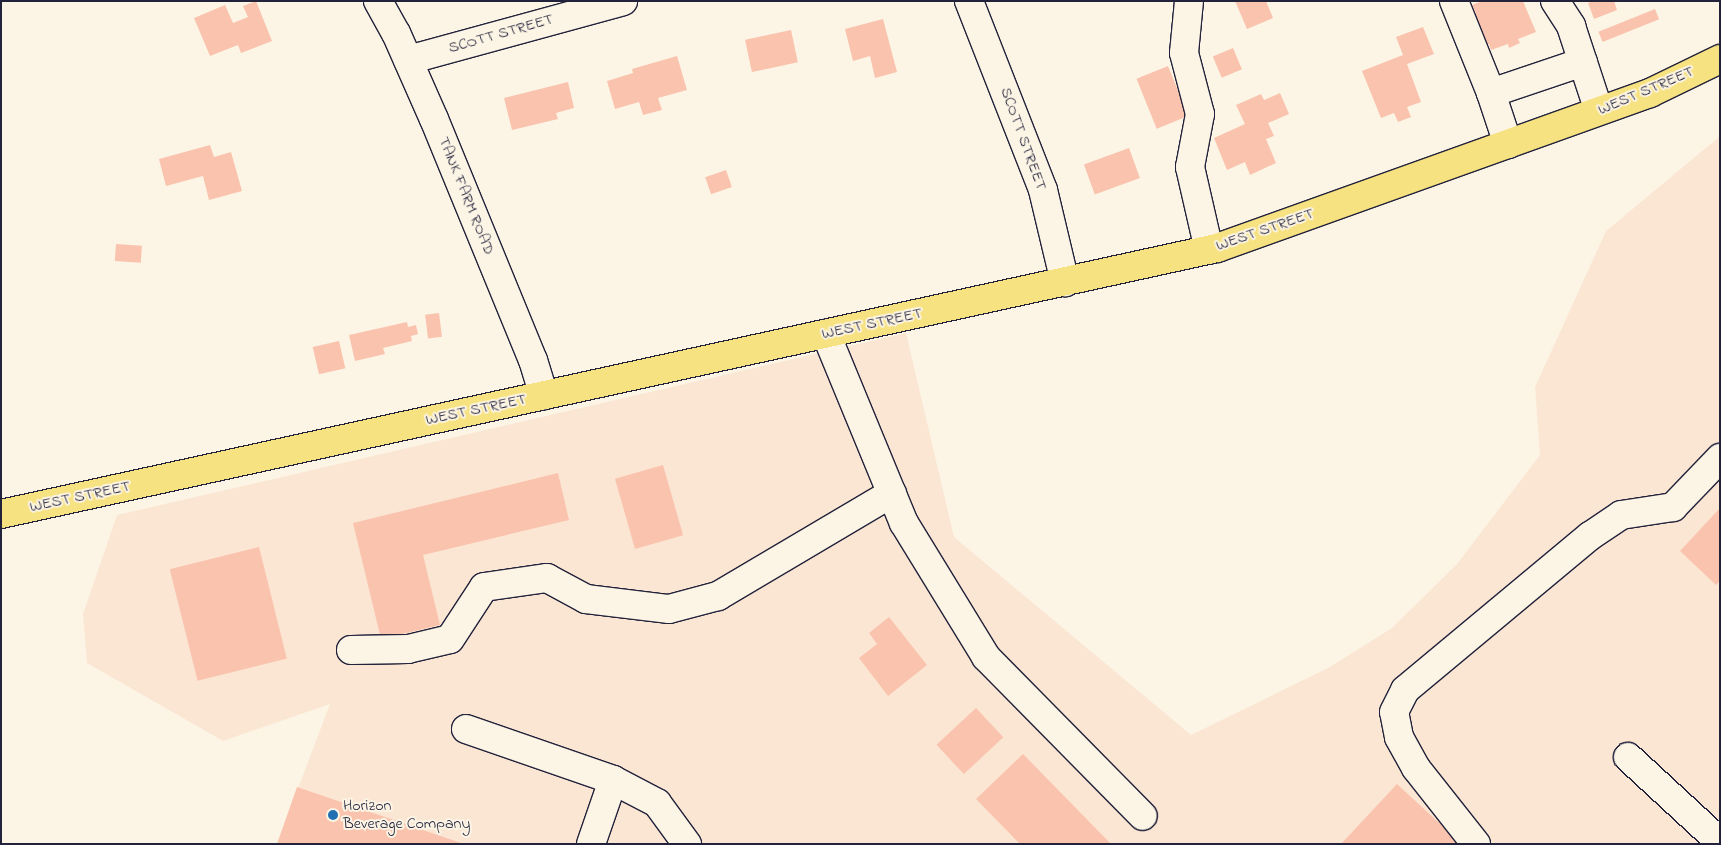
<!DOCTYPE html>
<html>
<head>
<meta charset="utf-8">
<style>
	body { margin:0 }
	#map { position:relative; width:1721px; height:845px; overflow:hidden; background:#fcf5e5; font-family:"Indie Flower",sans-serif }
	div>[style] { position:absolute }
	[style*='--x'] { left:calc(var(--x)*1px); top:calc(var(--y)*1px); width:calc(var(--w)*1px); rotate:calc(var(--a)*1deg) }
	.built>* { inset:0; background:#fbe6d4 }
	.building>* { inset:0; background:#fac3ae; transform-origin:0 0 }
	.roads { filter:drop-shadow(1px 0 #22223b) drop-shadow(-1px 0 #22223b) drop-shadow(0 1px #22223b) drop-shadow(0 -1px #22223b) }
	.minor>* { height:28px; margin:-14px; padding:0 14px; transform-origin:14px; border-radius:14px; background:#fcf5e5 }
	.major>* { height:28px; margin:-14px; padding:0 14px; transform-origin:14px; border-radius:14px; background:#f7e281 }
	.dots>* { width:14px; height:14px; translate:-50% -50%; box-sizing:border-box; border:2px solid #fcf5e5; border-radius:50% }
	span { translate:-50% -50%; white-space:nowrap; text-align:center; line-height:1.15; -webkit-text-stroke:4px #fcf5e5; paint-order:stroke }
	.street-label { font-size:16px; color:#22223b }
	.poi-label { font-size:16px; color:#22223b }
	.left { translate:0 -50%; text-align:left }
	.frame { position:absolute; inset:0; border:2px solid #22223b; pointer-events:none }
</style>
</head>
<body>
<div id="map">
	<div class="built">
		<div style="clip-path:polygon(1720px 136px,1720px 844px,277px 844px,330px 704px,223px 741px,87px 663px,83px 614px,117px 515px,906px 333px,954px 537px,1191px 735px,1328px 668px,1392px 628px,1457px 564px,1540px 455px,1535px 387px,1606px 231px)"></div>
	</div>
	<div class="building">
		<div style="clip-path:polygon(256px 1px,272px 41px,241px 53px,238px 45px,210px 56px,194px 18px,225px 5px,233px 23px,248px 17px,243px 6px)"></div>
		<div style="clip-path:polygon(1235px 1px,1266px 1px,1273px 18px,1247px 29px)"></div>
		<div style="clip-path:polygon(1482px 1px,1523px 1px,1536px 32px,1518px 39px,1520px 43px,1509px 48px,1508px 44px,1491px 50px,1489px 44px,1482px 47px,1470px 16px,1476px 13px,1472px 5px)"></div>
		<div style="clip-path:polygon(1594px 1px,1614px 1px,1617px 10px,1594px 19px,1588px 3px)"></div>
		<div style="left:1655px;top:9px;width:11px;height:61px;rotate:68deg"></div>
		<div style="clip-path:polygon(883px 19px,897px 72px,875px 78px,870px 56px,853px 61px,845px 29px)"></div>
		<div style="clip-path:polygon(1423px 27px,1434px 54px,1407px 64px,1421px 102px,1407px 107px,1411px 117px,1398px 122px,1394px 113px,1381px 118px,1362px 71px,1403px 55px,1396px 37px)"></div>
		<div style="left:791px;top:30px;width:33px;height:47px;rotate:78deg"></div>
		<div style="left:1233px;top:48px;width:23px;height:22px;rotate:67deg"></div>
		<div style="clip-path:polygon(677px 56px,687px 90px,658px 98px,662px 110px,643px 115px,639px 102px,615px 109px,607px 81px,633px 73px,632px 69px)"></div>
		<div style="left:1168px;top:66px;width:54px;height:34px;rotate:68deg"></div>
		<div style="clip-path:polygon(568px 82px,574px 108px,556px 113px,558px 119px,512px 130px,504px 98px)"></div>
		<div style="clip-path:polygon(1280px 93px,1289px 114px,1268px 123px,1274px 136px,1266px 139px,1276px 163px,1250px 175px,1245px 162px,1227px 170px,1214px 138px,1245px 124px,1236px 105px,1261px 94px,1264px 100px)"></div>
		<div style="clip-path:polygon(210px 145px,214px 157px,231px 152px,242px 191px,209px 200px,203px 176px,166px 186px,159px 159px)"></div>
		<div style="left:1129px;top:148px;width:32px;height:48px;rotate:70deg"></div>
		<div style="left:726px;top:170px;width:18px;height:22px;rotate:71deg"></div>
		<div style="left:116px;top:244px;width:26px;height:17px;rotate:4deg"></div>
		<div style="left:439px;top:313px;width:24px;height:14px;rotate:83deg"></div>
		<div style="clip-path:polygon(407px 322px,408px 327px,416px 325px,418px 334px,411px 336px,412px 341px,383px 348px,385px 354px,355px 361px,349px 335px)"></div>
		<div style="left:339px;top:341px;width:28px;height:27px;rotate:77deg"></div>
		<div style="left:663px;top:465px;width:73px;height:50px;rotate:74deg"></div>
		<div style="clip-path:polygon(558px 473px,569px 520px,423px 555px,440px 625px,381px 639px,353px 523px)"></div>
		<div style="clip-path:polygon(1720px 508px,1720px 581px,1716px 585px,1680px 551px)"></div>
		<div style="left:259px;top:547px;width:115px;height:92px;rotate:76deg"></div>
		<div style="clip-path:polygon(889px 617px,927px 665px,888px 696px,859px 658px,877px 644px,869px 633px)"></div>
		<div style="left:976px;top:708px;width:40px;height:54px;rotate:47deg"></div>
		<div style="clip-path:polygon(1023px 754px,1111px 844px,1020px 844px,976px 799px)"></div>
		<div style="clip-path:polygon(1397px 784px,1462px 844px,1341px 844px)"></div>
		<div style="clip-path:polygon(297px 787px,461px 843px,461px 844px,277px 844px)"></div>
	</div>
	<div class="roads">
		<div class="minor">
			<div style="--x:378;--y:1;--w:37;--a:61"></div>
			<div style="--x:396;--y:33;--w:94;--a:66.2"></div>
			<div style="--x:434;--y:119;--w:261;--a:67.7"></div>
			<div style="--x:533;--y:360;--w:37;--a:73"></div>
			<div style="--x:969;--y:1;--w:203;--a:68.6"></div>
			<div style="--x:1043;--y:190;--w:95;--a:76.6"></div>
			<div style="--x:1189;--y:1;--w:52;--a:95.5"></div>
			<div style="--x:1184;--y:53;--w:63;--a:75.3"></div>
			<div style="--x:1200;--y:114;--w:54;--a:100.7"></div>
			<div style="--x:1190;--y:167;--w:85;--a:77.1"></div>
			<div style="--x:1454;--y:1;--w:99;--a:68.1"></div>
			<div style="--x:1491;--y:93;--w:54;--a:71.6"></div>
			<div style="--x:1555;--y:1;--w:30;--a:57"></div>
			<div style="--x:1571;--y:26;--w:89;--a:71.8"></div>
			<div style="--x:408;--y:60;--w:223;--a:-15.3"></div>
			<div style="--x:1491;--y:93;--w:97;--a:-18.6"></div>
			<div style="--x:826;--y:334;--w:204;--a:67.6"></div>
			<div style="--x:904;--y:523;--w:157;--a:58.5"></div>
			<div style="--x:986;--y:657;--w:223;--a:45.4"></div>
			<div style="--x:351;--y:650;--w:57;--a:-1"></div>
			<div style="--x:408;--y:649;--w:43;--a:-13.4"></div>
			<div style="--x:450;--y:639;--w:62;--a:-56.8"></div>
			<div style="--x:484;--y:587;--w:64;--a:-8.1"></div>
			<div style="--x:547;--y:578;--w:44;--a:28.3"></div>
			<div style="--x:586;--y:599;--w:84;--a:6.9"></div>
			<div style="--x:669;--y:609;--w:51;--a:-14.9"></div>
			<div style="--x:718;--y:596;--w:202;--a:-30.6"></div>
			<div style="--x:466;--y:729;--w:156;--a:19.1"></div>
			<div style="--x:1628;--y:757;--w:125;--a:42.7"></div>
			<div style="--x:591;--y:844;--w:68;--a:-71"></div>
			<div style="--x:613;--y:780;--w:50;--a:27.6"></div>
			<div style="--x:657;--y:803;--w:51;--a:53.8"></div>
			<div style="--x:1476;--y:844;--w:97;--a:-128.3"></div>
			<div style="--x:1416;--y:768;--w:35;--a:-119"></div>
			<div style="--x:1399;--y:737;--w:25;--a:-101"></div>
			<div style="--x:1394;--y:712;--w:25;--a:-63"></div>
			<div style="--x:1405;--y:690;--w:241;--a:-39.8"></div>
			<div style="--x:1590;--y:536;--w:37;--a:-34"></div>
			<div style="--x:1621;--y:515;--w:53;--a:-8.7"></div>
			<div style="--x:1673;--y:507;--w:68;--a:-46.2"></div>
		</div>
		<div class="major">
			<div style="--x:1;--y:514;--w:1245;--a:-12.34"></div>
			<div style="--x:1217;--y:248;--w:460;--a:-19.7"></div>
			<div style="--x:1650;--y:93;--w:78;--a:-25.9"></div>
		</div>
	</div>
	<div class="dots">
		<div style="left:333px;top:815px;background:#1f6fb2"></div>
	</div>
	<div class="street-label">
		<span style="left:501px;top:34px;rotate:-16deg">SCOTT STREET</span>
		<span style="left:1646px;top:91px;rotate:-23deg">WEST STREET</span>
		<span style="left:1023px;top:139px;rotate:70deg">SCOTT STREET</span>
		<span style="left:466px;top:196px;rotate:68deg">TANK FARM ROAD</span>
		<span style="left:1265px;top:230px;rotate:-19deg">WEST STREET</span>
		<span style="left:872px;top:324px;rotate:-12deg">WEST STREET</span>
		<span style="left:476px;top:410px;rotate:-12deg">WEST STREET</span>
		<span style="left:80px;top:497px;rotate:-12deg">WEST STREET</span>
	</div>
	<div class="poi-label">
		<span class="left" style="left:343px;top:815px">Horizon<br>Beverage Company</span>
	</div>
	<div class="frame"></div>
</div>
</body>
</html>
